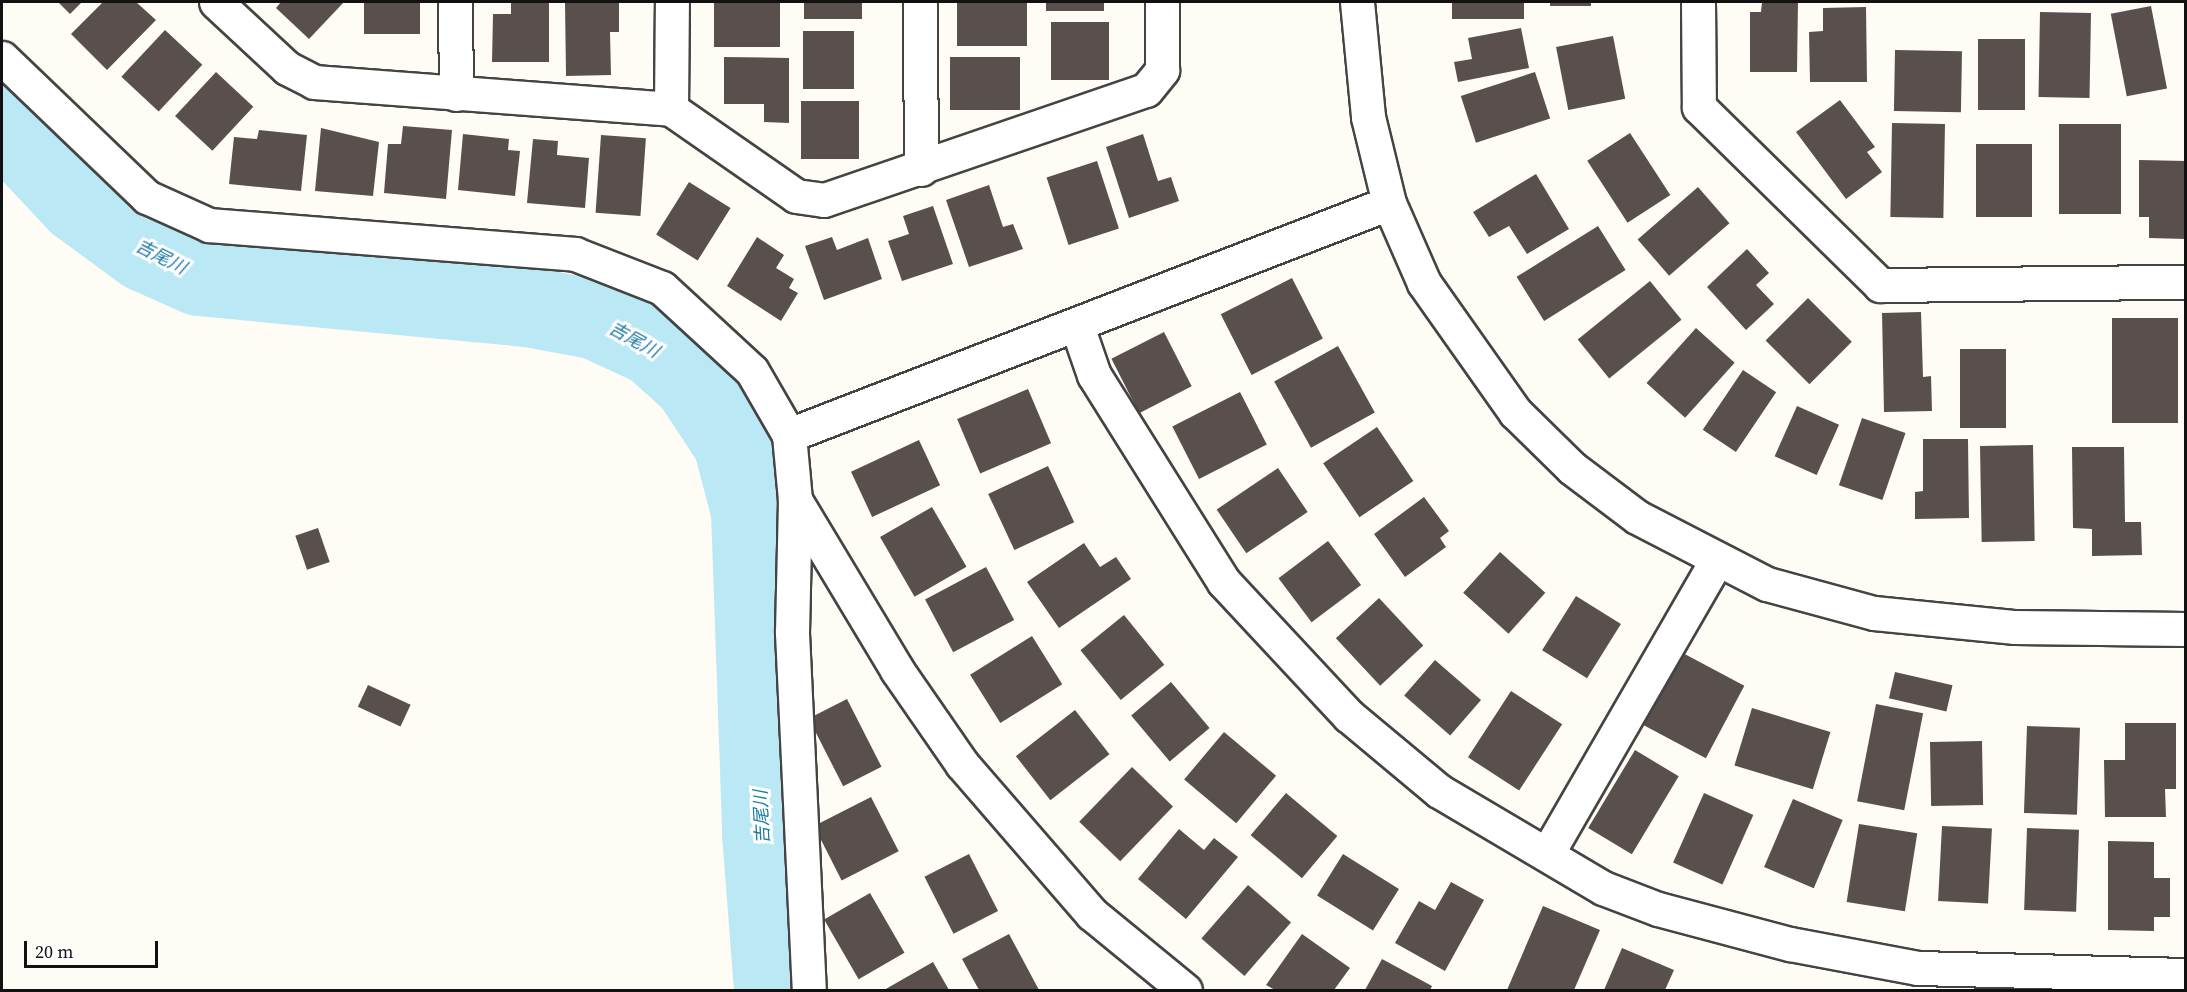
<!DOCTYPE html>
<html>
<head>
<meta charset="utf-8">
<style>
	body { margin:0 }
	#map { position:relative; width:2187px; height:992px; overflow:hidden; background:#fffbf5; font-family:"Source Serif 4","Noto Sans JP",serif }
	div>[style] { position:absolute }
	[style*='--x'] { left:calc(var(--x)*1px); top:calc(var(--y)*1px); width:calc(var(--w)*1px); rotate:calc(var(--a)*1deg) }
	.river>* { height:80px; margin:-40px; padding:0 40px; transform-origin:40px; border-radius:40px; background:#bae8f5 }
	.building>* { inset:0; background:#59504d; transform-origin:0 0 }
	.roads { filter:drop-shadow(2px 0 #444) drop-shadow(-2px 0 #444) drop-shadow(0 2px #444) drop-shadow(0 -2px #444) }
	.minor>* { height:33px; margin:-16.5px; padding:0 16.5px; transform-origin:16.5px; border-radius:16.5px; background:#fff }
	span { translate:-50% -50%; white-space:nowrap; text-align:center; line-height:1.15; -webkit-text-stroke:6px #fff; paint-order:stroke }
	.water-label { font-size:18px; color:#1b7ba2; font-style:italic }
	.frame { position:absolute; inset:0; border:3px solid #111; pointer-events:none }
	.scale { position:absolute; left:24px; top:941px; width:134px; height:27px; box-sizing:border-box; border:3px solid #111; border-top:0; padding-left:8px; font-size:18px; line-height:21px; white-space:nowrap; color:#111; -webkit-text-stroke:4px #fff; paint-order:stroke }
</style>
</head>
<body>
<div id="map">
	<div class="river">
		<div style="--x:2;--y:122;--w:111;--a:46.8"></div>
		<div style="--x:78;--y:203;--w:83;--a:36.2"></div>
		<div style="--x:145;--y:252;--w:59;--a:24"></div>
		<div style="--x:199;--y:276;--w:329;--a:5.4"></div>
		<div style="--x:527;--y:307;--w:68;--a:10.2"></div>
		<div style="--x:594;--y:319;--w:65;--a:24.6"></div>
		<div style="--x:653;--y:346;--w:54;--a:42"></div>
		<div style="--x:693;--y:382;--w:73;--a:56.7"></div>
		<div style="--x:733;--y:443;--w:70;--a:75.2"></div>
		<div style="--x:751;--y:511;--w:322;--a:88"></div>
		<div style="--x:762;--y:833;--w:157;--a:85.6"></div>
	</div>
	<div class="building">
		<div style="clip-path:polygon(58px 2px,82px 2px,70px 14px)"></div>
		<div style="clip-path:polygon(103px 2px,136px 2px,156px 20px,107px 70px,71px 34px)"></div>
		<div style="clip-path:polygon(281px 2px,344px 2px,309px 39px,276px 8px)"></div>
		<div style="left:364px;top:2px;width:56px;height:32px"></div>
		<div style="clip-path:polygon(511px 2px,549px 2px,549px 62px,492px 62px,493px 14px,511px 14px)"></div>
		<div style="clip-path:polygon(565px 2px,619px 2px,619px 32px,610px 32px,611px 75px,566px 76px)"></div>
		<div style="left:714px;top:2px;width:66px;height:45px"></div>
		<div style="left:804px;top:2px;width:58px;height:17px"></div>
		<div style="left:957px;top:2px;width:70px;height:44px"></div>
		<div style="left:1046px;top:2px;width:58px;height:9px"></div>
		<div style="left:1452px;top:2px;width:72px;height:17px"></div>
		<div style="left:1550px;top:2px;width:41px;height:4px"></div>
		<div style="clip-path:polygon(1762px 2px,1798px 2px,1797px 72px,1750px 72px,1750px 12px,1761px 12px)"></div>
		<div style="left:2151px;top:6px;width:84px;height:41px;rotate:79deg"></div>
		<div style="clip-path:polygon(1866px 7px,1867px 82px,1810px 82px,1809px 32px,1823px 31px,1823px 8px)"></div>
		<div style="left:2040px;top:12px;width:51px;height:85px;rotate:1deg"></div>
		<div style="left:1051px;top:22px;width:58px;height:58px"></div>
		<div style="clip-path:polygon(1521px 28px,1529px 68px,1458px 82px,1454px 62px,1472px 59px,1468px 38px)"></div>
		<div style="left:165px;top:30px;width:51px;height:64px;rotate:43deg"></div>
		<div style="left:803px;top:31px;width:51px;height:58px"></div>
		<div style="left:1613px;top:36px;width:64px;height:58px;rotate:79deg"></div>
		<div style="left:1978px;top:39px;width:47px;height:71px"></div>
		<div style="left:1895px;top:50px;width:67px;height:61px;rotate:1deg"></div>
		<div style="clip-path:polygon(724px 57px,789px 58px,789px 123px,764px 122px,764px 104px,724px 104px)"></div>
		<div style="left:950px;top:57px;width:70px;height:53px"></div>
		<div style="left:216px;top:72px;width:51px;height:60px;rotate:43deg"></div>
		<div style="left:1535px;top:72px;width:49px;height:78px;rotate:72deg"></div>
		<div style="clip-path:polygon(1840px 100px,1875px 147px,1867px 152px,1882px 172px,1846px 199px,1796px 132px)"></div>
		<div style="left:801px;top:101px;width:58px;height:58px"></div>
		<div style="left:1892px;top:123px;width:53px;height:94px;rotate:1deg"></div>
		<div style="left:2059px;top:124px;width:62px;height:90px"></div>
		<div style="clip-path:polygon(403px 126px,452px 130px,446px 199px,384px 193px,388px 144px,401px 144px)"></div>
		<div style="clip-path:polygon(321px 128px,379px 142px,373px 196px,315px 191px)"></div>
		<div style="clip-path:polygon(259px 130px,307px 135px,301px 191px,229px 184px,234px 137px,257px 139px)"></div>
		<div style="left:1630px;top:133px;width:74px;height:51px;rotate:57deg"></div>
		<div style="clip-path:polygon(463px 134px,509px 139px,508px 150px,520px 151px,515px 196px,458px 190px)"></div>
		<div style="clip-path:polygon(1143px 134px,1158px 181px,1171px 177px,1179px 201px,1129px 218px,1106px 147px)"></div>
		<div style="left:601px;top:135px;width:45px;height:78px;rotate:4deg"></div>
		<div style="clip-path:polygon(533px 139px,558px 141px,557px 155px,589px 158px,585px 208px,527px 203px)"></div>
		<div style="left:2032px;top:144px;width:73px;height:56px;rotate:90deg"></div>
		<div style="clip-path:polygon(2139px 160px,2186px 161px,2186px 239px,2149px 238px,2149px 217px,2139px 217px)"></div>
		<div style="left:1097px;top:161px;width:71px;height:53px;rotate:72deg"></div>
		<div style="clip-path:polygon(1536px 174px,1569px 229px,1527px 254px,1509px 226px,1489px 237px,1473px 212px)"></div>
		<div style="left:689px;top:182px;width:49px;height:62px;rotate:32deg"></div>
		<div style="clip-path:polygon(989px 185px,1003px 227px,1013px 224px,1023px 249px,969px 267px,946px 200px)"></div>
		<div style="left:1698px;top:187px;width:48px;height:80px;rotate:49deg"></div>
		<div style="clip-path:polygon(933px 206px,953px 264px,902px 281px,888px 241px,909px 234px,903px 216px)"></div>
		<div style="left:1598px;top:226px;width:52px;height:96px;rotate:58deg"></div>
		<div style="clip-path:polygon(757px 237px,784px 255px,776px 268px,794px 279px,789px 288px,798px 293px,781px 321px,727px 286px)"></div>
		<div style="clip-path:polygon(832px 237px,837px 250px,868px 238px,882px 279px,824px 300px,805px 246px)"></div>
		<div style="clip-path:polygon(1747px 249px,1769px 273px,1756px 285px,1774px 304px,1746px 330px,1707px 287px)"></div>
		<div style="left:1292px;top:278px;width:68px;height:80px;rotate:63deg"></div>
		<div style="left:1650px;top:281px;width:50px;height:93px;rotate:51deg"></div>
		<div style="left:1808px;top:298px;width:62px;height:60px;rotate:45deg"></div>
		<div style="clip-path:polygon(1921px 312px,1923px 377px,1931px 376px,1932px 411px,1884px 412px,1882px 313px)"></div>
		<div style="left:2112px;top:318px;width:66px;height:105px"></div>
		<div style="left:1696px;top:328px;width:52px;height:74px;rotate:42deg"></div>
		<div style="left:1164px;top:332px;width:61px;height:59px;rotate:63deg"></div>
		<div style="left:1338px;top:346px;width:76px;height:73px;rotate:61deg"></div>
		<div style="left:1960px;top:349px;width:46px;height:79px"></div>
		<div style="left:1743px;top:370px;width:40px;height:72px;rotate:34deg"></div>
		<div style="left:1028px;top:389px;width:59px;height:77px;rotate:67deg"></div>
		<div style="left:1240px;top:392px;width:59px;height:76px;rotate:63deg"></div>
		<div style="left:1797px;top:406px;width:46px;height:55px;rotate:24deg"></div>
		<div style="left:1862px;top:418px;width:46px;height:71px;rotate:19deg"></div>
		<div style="left:1377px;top:427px;width:65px;height:65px;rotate:56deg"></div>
		<div style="clip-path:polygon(1923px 439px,1968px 439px,1969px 518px,1915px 519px,1915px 492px,1923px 491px)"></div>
		<div style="left:919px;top:440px;width:50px;height:75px;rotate:65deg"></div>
		<div style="left:2033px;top:445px;width:96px;height:53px;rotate:89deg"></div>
		<div style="clip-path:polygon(2072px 447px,2124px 447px,2125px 522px,2141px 522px,2142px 555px,2092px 556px,2092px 529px,2073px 528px)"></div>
		<div style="left:1048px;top:466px;width:62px;height:66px;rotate:65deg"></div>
		<div style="left:1278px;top:468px;width:53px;height:74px;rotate:56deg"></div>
		<div style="clip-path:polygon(1424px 497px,1449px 531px,1440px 538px,1446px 547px,1405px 577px,1374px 534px)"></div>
		<div style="left:932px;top:507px;width:69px;height:60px;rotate:60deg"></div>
		<div style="left:318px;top:528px;width:36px;height:24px;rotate:71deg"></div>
		<div style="left:1328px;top:541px;width:55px;height:62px;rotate:53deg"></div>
		<div style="clip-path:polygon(1084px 543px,1100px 567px,1116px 557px,1131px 579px,1059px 628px,1027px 582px)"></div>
		<div style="left:1500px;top:552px;width:61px;height:55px;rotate:42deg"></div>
		<div style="left:986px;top:567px;width:60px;height:69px;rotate:62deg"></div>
		<div style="left:1576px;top:596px;width:53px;height:64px;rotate:32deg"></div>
		<div style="left:1379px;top:598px;width:65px;height:59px;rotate:47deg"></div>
		<div style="left:1124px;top:615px;width:64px;height:56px;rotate:51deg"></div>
		<div style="left:1032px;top:636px;width:57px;height:73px;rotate:58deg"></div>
		<div style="left:1679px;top:651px;width:74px;height:82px;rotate:28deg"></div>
		<div style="left:1435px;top:660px;width:61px;height:47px;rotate:41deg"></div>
		<div style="left:1895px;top:672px;width:59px;height:27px;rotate:13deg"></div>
		<div style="left:1171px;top:682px;width:60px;height:52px;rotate:50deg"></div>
		<div style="left:368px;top:685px;width:47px;height:24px;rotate:25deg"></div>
		<div style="left:1511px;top:691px;width:61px;height:79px;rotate:33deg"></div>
		<div style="left:847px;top:699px;width:76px;height:43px;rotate:63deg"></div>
		<div style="left:1876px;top:704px;width:48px;height:99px;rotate:11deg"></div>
		<div style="left:1752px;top:708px;width:82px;height:60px;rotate:17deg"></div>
		<div style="left:1075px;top:710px;width:56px;height:75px;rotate:52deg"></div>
		<div style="clip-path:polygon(2125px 723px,2176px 723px,2176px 789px,2165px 789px,2166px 817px,2105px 817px,2104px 760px,2125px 760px)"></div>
		<div style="left:2027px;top:726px;width:53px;height:87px;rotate:2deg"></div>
		<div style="left:1224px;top:732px;width:68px;height:62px;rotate:40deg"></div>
		<div style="left:1982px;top:741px;width:64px;height:52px;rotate:89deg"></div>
		<div style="left:1635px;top:750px;width:51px;height:91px;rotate:31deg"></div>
		<div style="left:1132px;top:767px;width:57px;height:76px;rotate:44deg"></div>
		<div style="left:1286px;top:793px;width:67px;height:55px;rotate:40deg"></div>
		<div style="left:1704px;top:793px;width:54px;height:76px;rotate:24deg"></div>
		<div style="left:871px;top:797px;width:61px;height:64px;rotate:63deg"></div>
		<div style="left:1793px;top:799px;width:54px;height:74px;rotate:23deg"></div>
		<div style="left:1859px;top:824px;width:59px;height:79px;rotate:9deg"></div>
		<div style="left:1942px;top:826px;width:50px;height:75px;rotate:3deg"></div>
		<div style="left:2027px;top:828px;width:52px;height:82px;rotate:2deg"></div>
		<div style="clip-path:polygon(1179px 829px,1204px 850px,1214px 838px,1238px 857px,1186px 919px,1138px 879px)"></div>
		<div style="clip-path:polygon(2108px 841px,2154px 842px,2154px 878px,2170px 878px,2170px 917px,2154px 917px,2154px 931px,2108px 930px)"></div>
		<div style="left:969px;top:854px;width:64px;height:50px;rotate:63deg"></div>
		<div style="left:1343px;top:854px;width:66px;height:49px;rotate:32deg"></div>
		<div style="clip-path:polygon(1451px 882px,1484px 900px,1445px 971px,1395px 943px,1419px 901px,1435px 910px)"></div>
		<div style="left:1248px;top:885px;width:57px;height:71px;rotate:41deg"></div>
		<div style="left:870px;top:893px;width:69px;height:53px;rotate:60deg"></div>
		<div style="clip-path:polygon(1543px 906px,1600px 930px,1574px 990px,1507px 990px)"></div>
		<div style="clip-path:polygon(1009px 934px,1039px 990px,979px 990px,962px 959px)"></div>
		<div style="clip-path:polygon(1302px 934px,1350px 968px,1334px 990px,1275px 990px,1266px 985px)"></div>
		<div style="clip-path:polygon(1622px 948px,1674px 970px,1665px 990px,1604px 990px)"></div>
		<div style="clip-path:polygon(1382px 959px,1432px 986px,1430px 990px,1365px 990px)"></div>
		<div style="clip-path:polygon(933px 962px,949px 990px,884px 990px)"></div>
	</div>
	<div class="roads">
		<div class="minor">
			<div style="--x:216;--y:2;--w:97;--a:42.9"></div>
			<div style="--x:287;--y:68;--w:30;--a:27"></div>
			<div style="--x:314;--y:82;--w:358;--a:4.3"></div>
			<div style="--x:671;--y:109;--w:152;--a:34.8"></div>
			<div style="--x:796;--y:196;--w:28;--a:8"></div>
			<div style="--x:824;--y:200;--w:340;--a:-18.9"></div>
			<div style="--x:1146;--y:90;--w:26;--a:-51"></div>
			<div style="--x:1162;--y:70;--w:68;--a:-90"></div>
			<div style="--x:455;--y:2;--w:92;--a:89.4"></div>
			<div style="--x:920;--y:2;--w:167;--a:89.7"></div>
			<div style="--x:1357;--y:2;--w:116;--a:84.5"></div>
			<div style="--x:1368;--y:117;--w:89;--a:76.3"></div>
			<div style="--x:1389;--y:203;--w:87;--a:66.4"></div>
			<div style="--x:1424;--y:283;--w:158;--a:54.8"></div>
			<div style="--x:1515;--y:412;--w:80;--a:44.5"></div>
			<div style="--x:1572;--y:468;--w:81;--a:37"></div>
			<div style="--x:1637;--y:517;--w:146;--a:27.3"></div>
			<div style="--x:1767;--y:584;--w:111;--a:15.2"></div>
			<div style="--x:1874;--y:613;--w:142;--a:5.7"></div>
			<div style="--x:2015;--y:627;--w:171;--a:0.7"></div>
			<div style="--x:1698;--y:2;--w:105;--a:89.5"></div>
			<div style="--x:1699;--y:107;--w:254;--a:44.5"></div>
			<div style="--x:1880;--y:285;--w:306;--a:-0.6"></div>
			<div style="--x:2;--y:58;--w:201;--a:43.8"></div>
			<div style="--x:147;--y:197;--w:68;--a:24.3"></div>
			<div style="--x:209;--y:225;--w:367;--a:4.5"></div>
			<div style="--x:575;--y:254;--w:93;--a:21.3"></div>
			<div style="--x:662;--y:288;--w:122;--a:42.7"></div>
			<div style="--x:752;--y:371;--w:74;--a:60"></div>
			<div style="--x:789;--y:435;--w:65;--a:84.7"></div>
			<div style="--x:795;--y:500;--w:133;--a:91.3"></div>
			<div style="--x:792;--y:633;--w:357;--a:87.3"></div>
			<div style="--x:671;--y:109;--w:107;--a:-89.5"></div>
			<div style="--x:1077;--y:326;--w:52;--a:70.9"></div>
			<div style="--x:1094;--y:375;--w:244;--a:57.9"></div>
			<div style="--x:1224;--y:582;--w:183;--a:47"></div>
			<div style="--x:1349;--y:716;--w:117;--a:39.8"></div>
			<div style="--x:1439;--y:791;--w:191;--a:30.6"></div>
			<div style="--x:1603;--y:888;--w:59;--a:20.9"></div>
			<div style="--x:1658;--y:909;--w:137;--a:14.9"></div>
			<div style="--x:1790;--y:944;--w:130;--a:10.6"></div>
			<div style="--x:1918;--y:968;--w:268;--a:1.5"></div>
			<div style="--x:789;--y:435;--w:643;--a:-21.14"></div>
			<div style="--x:795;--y:500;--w:198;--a:59"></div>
			<div style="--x:897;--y:670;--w:114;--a:55.3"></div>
			<div style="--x:962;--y:764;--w:198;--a:49.1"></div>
			<div style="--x:1092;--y:914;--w:120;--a:39.3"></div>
			<div style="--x:1547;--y:854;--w:338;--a:-60"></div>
		</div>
	</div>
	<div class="water-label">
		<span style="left:161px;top:257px;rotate:27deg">吉尾川</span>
		<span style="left:634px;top:340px;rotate:29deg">吉尾川</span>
		<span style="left:762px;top:817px;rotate:-93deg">吉尾川</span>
	</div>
	<div class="frame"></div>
	<div class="scale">20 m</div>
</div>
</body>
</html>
